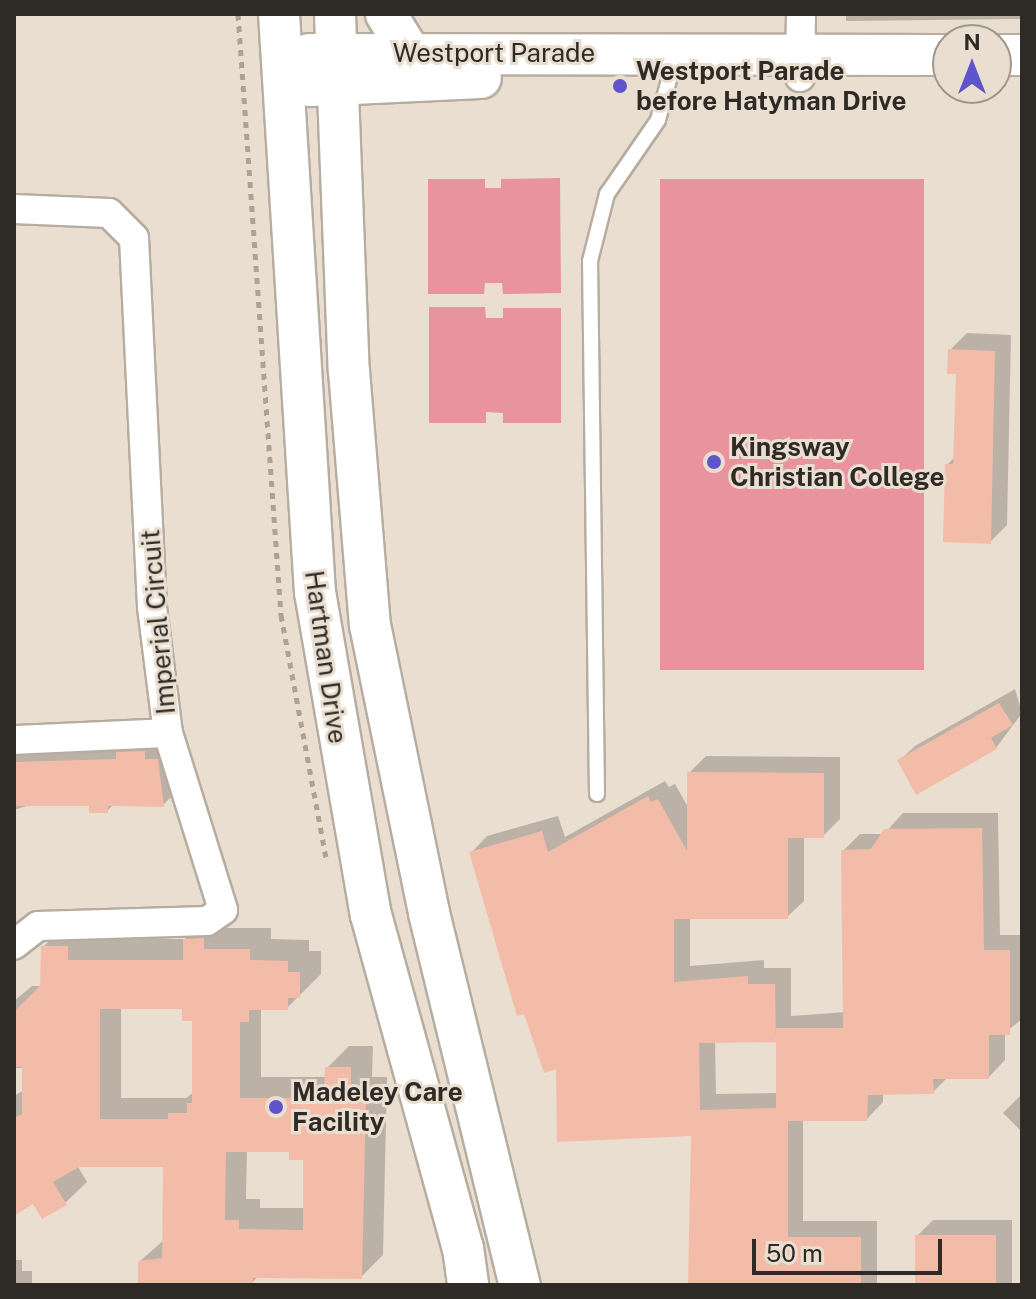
<!DOCTYPE html>
<html>
<head>
<meta charset="utf-8">
<style>
	body { margin:0 }
	#map { position:relative; width:1036px; height:1299px; overflow:hidden; background:#eaded1; font-family:"Public Sans",sans-serif }
	div>[style] { position:absolute }
	[style*='--x'] { left:calc(var(--x)*1px); top:calc(var(--y)*1px); width:calc(var(--w)*1px); rotate:calc(var(--a)*1deg) }
	.green>* { inset:0; background:#e8939e; transform-origin:0 0 }
	.shadow>* { inset:0; background:#0003 }
	.building>* { inset:0; background:#f3bca8; transform-origin:0 0 }
	.path>* { height:5px; margin-top:-2.5px; transform-origin:0; background:repeating-linear-gradient(90deg,#aca398 0 6px,transparent 0 12px) }
	.roads { filter:drop-shadow(2px 0 #b7aca0) drop-shadow(-2px 0 #b7aca0) drop-shadow(0 2px #b7aca0) drop-shadow(0 -2px #b7aca0) }
	.lane>* { height:14px; margin:-7px; padding:0 7px; transform-origin:7px; border-radius:7px; background:#fff }
	.street>* { height:28px; margin:-14px; padding:0 14px; transform-origin:14px; border-radius:14px; background:#fff }
	.secondary>* { height:40px; margin:-20px; padding:0 20px; transform-origin:20px; border-radius:20px; background:#fff }
	.dots>* { width:22px; height:22px; translate:-50% -50%; box-sizing:border-box; border:4px solid #eaded1; border-radius:50% }
	span { translate:-50% -50%; white-space:nowrap; text-align:center; line-height:1.15; -webkit-text-stroke:6px #eaded1; paint-order:stroke }
	.street-label { font-size:26px; color:#2e2a25 }
	.poi-label { font-size:26px; color:#2e2a25; font-weight:700 }
	.left { translate:0 -50%; text-align:left }
	.frame { position:absolute; inset:0; border:16px solid #2e2a25; pointer-events:none }
	.north { position:absolute; left:932px; top:24px; width:80px; height:80px; box-sizing:border-box; background:#eaded1; border:2px solid #9f968c; border-radius:50%; rotate:0deg; font-size:22px; font-weight:700; line-height:32px; text-align:center; color:#2e2a25 }
	.north::after { content:''; display:block; margin:auto; width:28px; height:36px; background:#6054cd; clip-path:polygon(50% 0,100% 100%,50% 72%,0 100%) }
	.scale { position:absolute; left:752px; top:1239px; width:190px; height:36px; box-sizing:border-box; border:4px solid #2e2a25; border-top:0; padding-left:10px; font-size:24px; line-height:28px; white-space:nowrap; color:#2e2a25; -webkit-text-stroke:6px #eaded1; paint-order:stroke }
</style>
</head>
<body>
<div id="map">
	<div class="green">
		<div style="clip-path:polygon(560px 178px,561px 293px,503px 294px,502px 283px,485px 283px,484px 294px,428px 294px,428px 179px,485px 179px,485px 188px,501px 188px,501px 179px)"></div>
		<div style="left:660px;top:179px;width:264px;height:491px"></div>
		<div style="clip-path:polygon(429px 307px,485px 307px,486px 318px,503px 318px,503px 308px,561px 308px,561px 423px,503px 423px,503px 413px,486px 412px,486px 423px,429px 423px)"></div>
	</div>
	<div class="shadow">
		<div style="clip-path:polygon(846px 14px,1022px 14px,1022px 19px,846px 21px)"></div>
		<div style="clip-path:polygon(967px 333px,1011px 335px,1007px 525px,990px 542px,947px 465px,956px 456px,959px 372px,950px 350px)"></div>
		<div style="clip-path:polygon(1015px 689px,1022px 713px,996px 748px,900px 760px,915px 746px)"></div>
		<div style="clip-path:polygon(155px 741px,155px 749px,169px 749px,174px 794px,163px 805px,114px 804px,107px 811px,91px 804px,33px 804px,14px 810px,14px 747px)"></div>
		<div style="clip-path:polygon(evenodd,706px 756px,840px 757px,840px 819px,823px 836px,804px 836px,804px 901px,787px 917px,690px 917px,690px 966px,764px 960px,764px 968px,791px 968px,791px 1016px,845px 1012px,843px 851px,860px 834px,884px 834px,903px 813px,998px 813px,1000px 935px,1022px 935px,1022px 1019px,1005px 1033px,1005px 1060px,989px 1077px,948px 1077px,933px 1092px,883px 1093px,883px 1102px,867px 1119px,803px 1119px,803px 1221px,877px 1221px,877px 1285px,690px 1285px,693px 1134px,558px 1067px,471px 853px,487px 836px,558px 816px,565px 837px,665px 781px,669px 787px,675px 784px,689px 809px,689px 773px,706px 756px,778px 1037px,778px 1093px,716px 1094px,715px 1041px,778px 1037px)"></div>
		<div style="clip-path:polygon(evenodd,225px 917px,225px 928px,271px 928px,271px 939px,309px 940px,309px 951px,321px 951px,321px 974px,287px 1008px,261px 1008px,261px 1077px,326px 1077px,327px 1068px,349px 1046px,373px 1046px,372px 1077px,387px 1077px,383px 1255px,361px 1277px,258px 1276px,253px 1282px,212px 1285px,140px 1285px,140px 1261px,165px 1239px,165px 1165px,77px 1165px,87px 1182px,65px 1203px,34px 1202px,14px 1209px,14px 1096px,62px 1068px,14px 1068px,14px 1001px,32px 986px,42px 986px,43px 947px,65px 925px,89px 925px,89px 939px,185px 939px,207px 918px,225px 917px,121px 1007px,184px 1007px,194px 1019px,194px 1092px,186px 1098px,121px 1098px,121px 1007px,225px 917px,247px 1150px,291px 1150px,305px 1158px,305px 1208px,260px 1208px,260px 1199px,246px 1199px,247px 1150px)"></div>
		<div style="clip-path:polygon(1022px 1094px,1022px 1132px,1003px 1113px)"></div>
		<div style="clip-path:polygon(933px 1220px,1012px 1220px,1012px 1285px,917px 1285px,917px 1236px)"></div>
		<div style="clip-path:polygon(14px 1260px,22px 1260px,22px 1271px,32px 1271px,32px 1285px,14px 1285px)"></div>
	</div>
	<div class="building">
		<div style="clip-path:polygon(948px 349px,995px 351px,991px 544px,943px 542px,945px 464px,953px 464px,956px 374px,947px 374px)"></div>
		<div style="clip-path:polygon(999px 703px,1013px 725px,991px 738px,997px 749px,916px 795px,897px 760px)"></div>
		<div style="clip-path:polygon(145px 751px,145px 759px,158px 759px,164px 807px,108px 806px,108px 813px,89px 813px,89px 806px,14px 806px,14px 762px,116px 759px,116px 752px)"></div>
		<div style="clip-path:polygon(687px 772px,824px 773px,824px 838px,788px 838px,788px 919px,674px 919px,674px 982px,748px 976px,748px 984px,775px 984px,776px 1042px,699px 1043px,700px 1110px,776px 1108px,776px 1028px,843px 1028px,841px 850px,871px 849px,884px 829px,982px 828px,984px 950px,1010px 950px,1010px 1035px,989px 1035px,989px 1079px,933px 1079px,934px 1094px,868px 1095px,867px 1121px,788px 1121px,788px 1237px,861px 1237px,861px 1285px,688px 1285px,691px 1136px,557px 1142px,556px 1069px,544px 1073px,524px 1014px,517px 1016px,469px 852px,542px 831px,548px 852px,648px 796px,651px 802px,658px 799px,687px 851px)"></div>
		<div style="clip-path:polygon(evenodd,204px 938px,204px 949px,250px 949px,250px 960px,288px 961px,288px 972px,300px 972px,300px 998px,288px 998px,288px 1010px,249px 1010px,249px 1022px,240px 1022px,240px 1098px,313px 1098px,313px 1093px,324px 1093px,325px 1067px,351px 1067px,351px 1098px,366px 1098px,362px 1279px,253px 1278px,253px 1284px,138px 1285px,138px 1261px,162px 1258px,163px 1167px,79px 1167px,53px 1182px,67px 1205px,42px 1219px,33px 1204px,14px 1216px,14px 1118px,22px 1114px,22px 1067px,14px 1067px,14px 1012px,40px 986px,41px 946px,68px 946px,68px 960px,183px 960px,183px 939px,204px 938px,100px 1009px,182px 1009px,182px 1021px,192px 1021px,192px 1103px,187px 1103px,187px 1113px,168px 1113px,168px 1119px,100px 1119px,100px 1009px,204px 938px,226px 1152px,289px 1152px,289px 1160px,303px 1160px,303px 1230px,239px 1229px,239px 1220px,225px 1220px,226px 1152px)"></div>
		<div style="left:915px;top:1235px;width:81px;height:50px"></div>
	</div>
	<div class="path">
		<div style="--x:238;--y:14;--w:603;--a:85.91"></div>
		<div style="--x:281;--y:615;--w:251;--a:79.5"></div>
	</div>
	<div class="roads">
		<div class="lane">
			<div style="--x:597;--y:794;--w:533;--a:-90.75"></div>
			<div style="--x:590;--y:261;--w:69;--a:-75.8"></div>
			<div style="--x:607;--y:194;--w:90;--a:-55.4"></div>
			<div style="--x:658;--y:120;--w:46;--a:-74.7"></div>
		</div>
		<div class="street">
			<div style="--x:800;--y:77;--w:63;--a:-89.1"></div>
			<div style="--x:14;--y:209;--w:95;--a:2.4"></div>
			<div style="--x:109;--y:213;--w:35;--a:45"></div>
			<div style="--x:134;--y:238;--w:369;--a:87.2"></div>
			<div style="--x:152;--y:607;--w:127;--a:82.8"></div>
			<div style="--x:168;--y:733;--w:185;--a:72.7"></div>
			<div style="--x:223;--y:910;--w:19;--a:145"></div>
			<div style="--x:207;--y:921;--w:169;--a:178.3"></div>
			<div style="--x:38;--y:926;--w:31;--a:142"></div>
			<div style="--x:14;--y:740;--w:154;--a:-2.6"></div>
		</div>
		<div class="secondary">
			<div style="--x:279;--y:14;--w:579;--a:86.44"></div>
			<div style="--x:315;--y:592;--w:328;--a:80.2"></div>
			<div style="--x:371;--y:915;--w:345;--a:74.6"></div>
			<div style="--x:463;--y:1248;--w:37;--a:82"></div>
			<div style="--x:335;--y:14;--w:357;--a:87.8"></div>
			<div style="--x:349;--y:371;--w:255;--a:85.3"></div>
			<div style="--x:370;--y:625;--w:294;--a:78.4"></div>
			<div style="--x:429;--y:913;--w:383;--a:76.3"></div>
			<div style="--x:386;--y:14;--w:46;--a:58.4"></div>
			<div style="--x:309;--y:54;--w:639;--a:0.09"></div>
			<div style="--x:996;--y:55;--w:26;--a:0"></div>
			<div style="--x:310;--y:86;--w:171;--a:-2.7"></div>
		</div>
	</div>
	<div class="dots">
		<div style="left:620px;top:86px;background:#6054cd"></div>
		<div style="left:714px;top:462px;background:#6054cd"></div>
		<div style="left:276px;top:1107px;background:#6054cd"></div>
	</div>
	<div class="street-label">
		<span style="left:494px;top:53px">Westport Parade</span>
		<span style="left:158px;top:622px;rotate:-95deg">Imperial Circuit</span>
		<span style="left:326px;top:657px;rotate:82deg">Hartman Drive</span>
	</div>
	<div class="poi-label">
		<span class="left" style="left:636px;top:86px">Westport Parade<br>before Hatyman Drive</span>
		<span class="left" style="left:730px;top:462px">Kingsway<br>Christian College</span>
		<span class="left" style="left:292px;top:1107px">Madeley Care<br>Facility</span>
	</div>
	<div class="frame"></div>
	<div class="north">N</div>
	<div class="scale">50 m</div>
</div>
</body>
</html>
